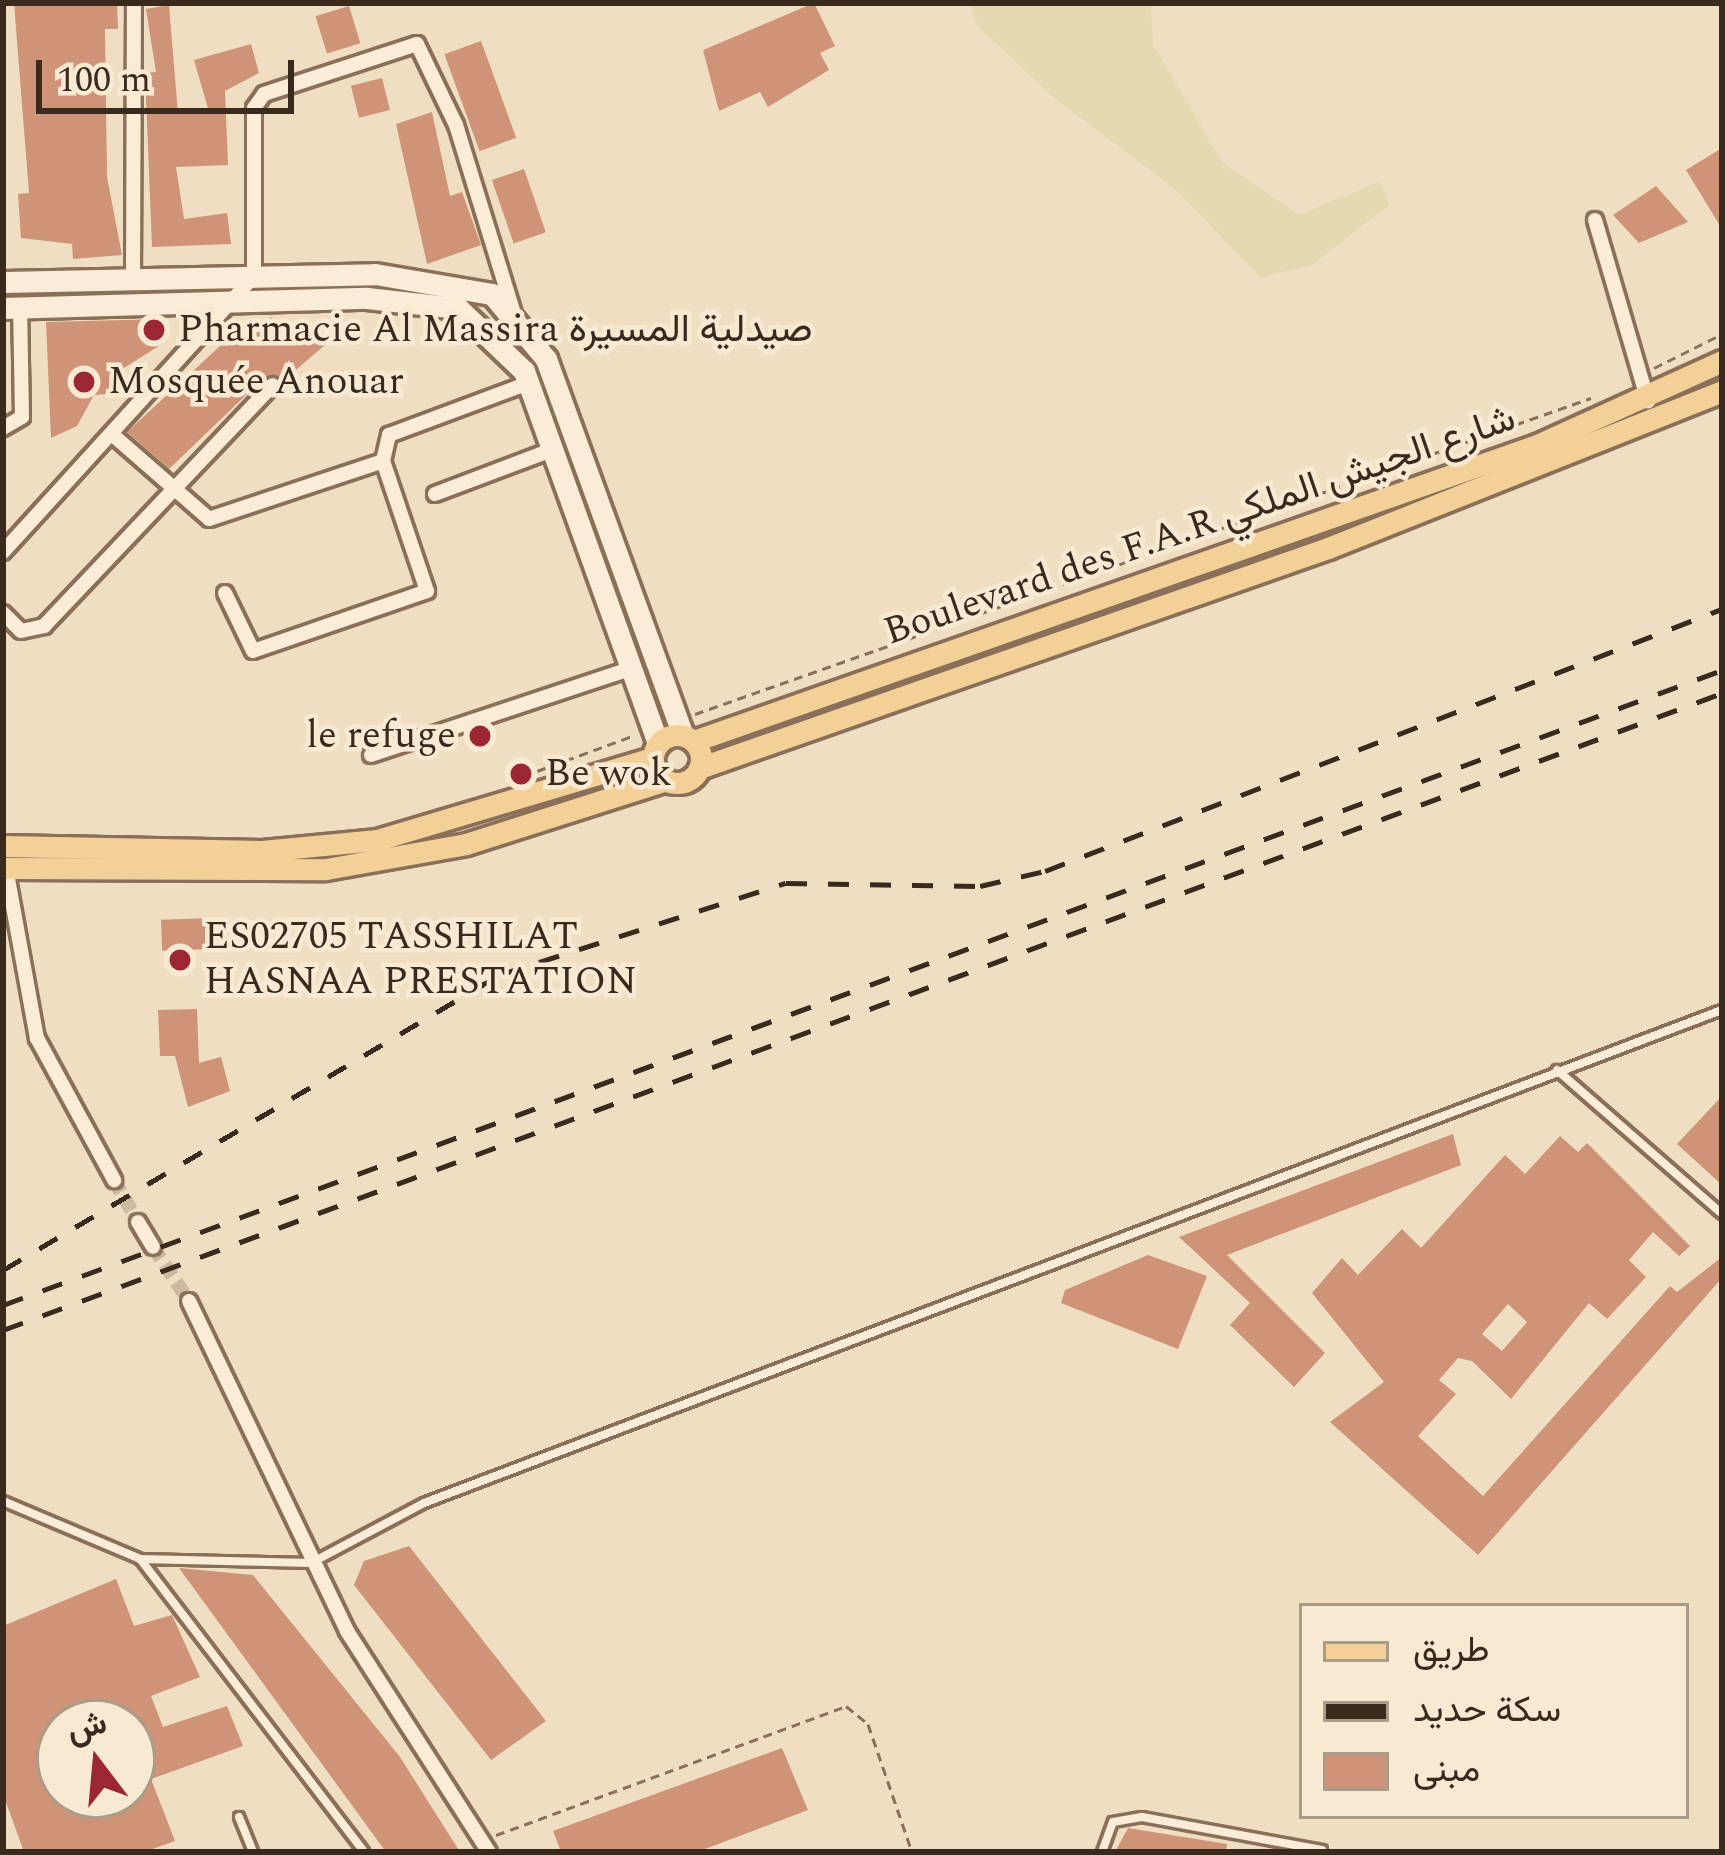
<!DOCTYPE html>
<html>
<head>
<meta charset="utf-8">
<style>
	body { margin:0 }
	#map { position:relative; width:1725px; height:1855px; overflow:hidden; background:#f0dec2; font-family:Spectral,Vazirmatn,serif }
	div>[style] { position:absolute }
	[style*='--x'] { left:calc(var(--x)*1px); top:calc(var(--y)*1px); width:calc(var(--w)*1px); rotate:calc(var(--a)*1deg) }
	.farmland>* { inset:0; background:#e6d8b0 }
	.building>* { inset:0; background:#cf9477; transform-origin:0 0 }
	.minor-tunnel>* { height:14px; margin-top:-7px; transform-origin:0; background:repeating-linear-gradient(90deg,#ccbaa1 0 14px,transparent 0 21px) }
	.path>* { height:3px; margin-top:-1.5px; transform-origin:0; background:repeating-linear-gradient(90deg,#8a6f59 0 9px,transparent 0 15px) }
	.roads { filter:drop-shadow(3px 0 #8a6f59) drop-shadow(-3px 0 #8a6f59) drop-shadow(0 3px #8a6f59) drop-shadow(0 -3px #8a6f59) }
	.service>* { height:8px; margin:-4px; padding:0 4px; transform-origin:4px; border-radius:4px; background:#faecd6 }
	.minor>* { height:14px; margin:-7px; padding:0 7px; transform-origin:7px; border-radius:7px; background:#faecd6 }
	.secondary>* { height:21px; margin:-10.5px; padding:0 10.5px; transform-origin:10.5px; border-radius:10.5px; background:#faecd6 }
	.primary>* { height:21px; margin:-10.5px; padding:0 10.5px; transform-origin:10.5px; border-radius:10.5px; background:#f4d099 }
	.primary>.ring { margin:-10.5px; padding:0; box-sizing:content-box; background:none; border:21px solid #f4d099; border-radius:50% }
	.rail>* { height:4.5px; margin-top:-2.25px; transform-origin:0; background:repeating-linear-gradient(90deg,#3a291d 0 21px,transparent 0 42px) }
	.dots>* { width:33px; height:33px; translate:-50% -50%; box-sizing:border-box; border:6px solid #f7e9d2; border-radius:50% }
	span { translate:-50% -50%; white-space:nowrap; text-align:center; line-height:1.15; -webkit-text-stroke:9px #f7e9d2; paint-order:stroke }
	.poi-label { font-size:39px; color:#3a291d }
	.left { translate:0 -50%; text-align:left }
	.right { translate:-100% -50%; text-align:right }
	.street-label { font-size:39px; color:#3a291d }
	.frame { position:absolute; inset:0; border:6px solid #3a291d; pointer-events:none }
	.legend { position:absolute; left:1299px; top:1603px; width:390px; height:216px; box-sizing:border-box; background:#f7e9d2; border:3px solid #ab9c8a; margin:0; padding:15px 21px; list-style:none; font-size:36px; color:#3a291d }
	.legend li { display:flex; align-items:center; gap:24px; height:60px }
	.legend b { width:60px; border:3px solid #ab9c8a }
	.north { position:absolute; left:36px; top:1699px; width:120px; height:120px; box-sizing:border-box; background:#f7e9d2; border:3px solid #ab9c8a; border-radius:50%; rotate:344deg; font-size:33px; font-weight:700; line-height:48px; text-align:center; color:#3a291d }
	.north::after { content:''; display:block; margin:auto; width:42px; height:54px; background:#9c2632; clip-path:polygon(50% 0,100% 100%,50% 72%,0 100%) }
	.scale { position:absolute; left:36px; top:60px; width:258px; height:54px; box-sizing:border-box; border:6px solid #3a291d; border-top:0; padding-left:15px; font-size:36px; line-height:42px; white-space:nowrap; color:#3a291d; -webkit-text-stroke:9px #f7e9d2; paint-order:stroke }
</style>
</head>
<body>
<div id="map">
	<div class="farmland">
		<div style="clip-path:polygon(970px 3px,1151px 3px,1153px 44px,1222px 162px,1299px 215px,1381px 181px,1389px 205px,1312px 265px,1261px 277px,1176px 190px,1053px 97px,978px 26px)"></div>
	</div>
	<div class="building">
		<div style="clip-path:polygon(14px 3px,117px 3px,118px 29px,105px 29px,107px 177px,122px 255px,73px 259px,72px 244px,21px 238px,18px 194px,29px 193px)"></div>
		<div style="clip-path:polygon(814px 3px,835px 46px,820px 53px,829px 70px,768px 107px,760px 92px,719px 111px,703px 50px)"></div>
		<div style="clip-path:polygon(169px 5px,178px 113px,209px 112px,194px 60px,251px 44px,259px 73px,225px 91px,228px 165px,176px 167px,184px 219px,227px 213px,231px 244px,152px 247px,145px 73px,156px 72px,146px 9px)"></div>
		<div style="left:349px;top:6px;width:39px;height:35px;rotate:73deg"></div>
		<div style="left:481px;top:41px;width:103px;height:39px;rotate:70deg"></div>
		<div style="left:382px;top:78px;width:33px;height:32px;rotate:76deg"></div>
		<div style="clip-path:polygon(432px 112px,450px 196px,462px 192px,481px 245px,427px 264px,396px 124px)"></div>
		<div style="clip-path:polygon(1722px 148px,1722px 229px,1686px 170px)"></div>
		<div style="left:524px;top:169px;width:67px;height:34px;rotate:71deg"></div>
		<div style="clip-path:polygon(1656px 186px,1688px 222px,1639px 243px,1613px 215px)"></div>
		<div style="clip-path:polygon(271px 317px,288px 336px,304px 322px,325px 345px,283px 381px,266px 376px,169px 469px,127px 432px,233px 334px,241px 343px)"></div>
		<div style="clip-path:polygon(165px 319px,167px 341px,119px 371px,118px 393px,94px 395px,77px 426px,51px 438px,46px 322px)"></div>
		<div style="left:213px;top:918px;width:31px;height:52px;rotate:88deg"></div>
		<div style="clip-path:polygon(197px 1009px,199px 1063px,221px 1057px,230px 1091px,188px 1107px,175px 1056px,160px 1056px,158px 1010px)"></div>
		<div style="clip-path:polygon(1722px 1096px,1722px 1185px,1677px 1144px)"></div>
		<div style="clip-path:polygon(1453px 1134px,1461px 1165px,1227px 1255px,1325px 1353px,1294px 1387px,1230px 1325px,1250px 1303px,1179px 1237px)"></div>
		<div style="clip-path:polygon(evenodd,1560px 1136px,1578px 1152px,1587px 1143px,1690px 1246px,1679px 1256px,1653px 1232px,1629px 1260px,1646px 1277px,1607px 1319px,1589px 1303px,1511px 1399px,1472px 1361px,1458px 1358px,1439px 1380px,1456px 1394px,1418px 1436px,1483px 1496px,1670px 1286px,1677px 1292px,1722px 1257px,1722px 1278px,1478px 1555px,1330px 1422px,1384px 1382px,1312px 1293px,1342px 1258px,1358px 1275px,1402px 1229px,1421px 1248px,1505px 1155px,1525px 1174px,1560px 1136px,1508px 1304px,1527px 1322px,1502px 1351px,1482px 1334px,1508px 1304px)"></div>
		<div style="clip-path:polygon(1148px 1255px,1207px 1276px,1178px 1349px,1061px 1303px,1065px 1290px)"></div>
		<div style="clip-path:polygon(409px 1546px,546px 1721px,491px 1760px,354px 1585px,364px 1561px)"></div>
		<div style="clip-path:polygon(179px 1568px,253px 1575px,400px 1757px,460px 1852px,386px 1852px)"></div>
		<div style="clip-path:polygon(evenodd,116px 1579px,134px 1626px,172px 1615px,200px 1677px,151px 1696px,163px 1727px,227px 1706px,243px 1746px,151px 1779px,175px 1841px,144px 1852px,24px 1852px,3px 1794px,3px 1626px,116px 1579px,60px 1723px,132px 1723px,132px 1795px,60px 1795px,60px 1723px)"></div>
		<div style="clip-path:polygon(782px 1748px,808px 1810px,697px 1852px,561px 1852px,553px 1831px)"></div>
		<div style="clip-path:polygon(1128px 1828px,1227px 1844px,1226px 1852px,1115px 1852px)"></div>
	</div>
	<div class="minor-tunnel">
		<div style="--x:114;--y:1180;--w:48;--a:60.3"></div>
		<div style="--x:153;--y:1247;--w:65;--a:56.3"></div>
	</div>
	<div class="path">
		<div style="--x:1654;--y:368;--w:76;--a:-26.6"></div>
		<div style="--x:695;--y:714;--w:950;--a:-19.43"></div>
		<div style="--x:537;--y:771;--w:104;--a:-20.2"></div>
		<div style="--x:496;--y:1835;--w:373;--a:-20.2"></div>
		<div style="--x:846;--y:1706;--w:28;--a:39"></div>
		<div style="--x:868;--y:1724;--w:135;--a:71"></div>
	</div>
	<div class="roads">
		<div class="service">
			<div style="--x:1557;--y:1070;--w:219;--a:41.1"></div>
			<div style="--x:3;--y:1501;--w:149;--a:22.9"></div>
			<div style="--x:140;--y:1559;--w:171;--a:1.3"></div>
			<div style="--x:311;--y:1563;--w:128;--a:-28"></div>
			<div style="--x:424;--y:1503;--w:1388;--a:-20.8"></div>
			<div style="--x:141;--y:1560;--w:367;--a:52.6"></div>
			<div style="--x:239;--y:1817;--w:38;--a:68"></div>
			<div style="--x:1102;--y:1852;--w:32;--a:-70"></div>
			<div style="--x:1113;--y:1822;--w:29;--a:-10"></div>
			<div style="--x:1142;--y:1817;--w:183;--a:10.4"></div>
		</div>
		<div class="minor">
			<div style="--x:1595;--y:220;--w:189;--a:73.7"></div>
			<div style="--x:133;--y:280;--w:277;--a:-89.8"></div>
			<div style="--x:3;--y:428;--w:22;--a:-30"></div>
			<div style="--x:22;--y:417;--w:110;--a:-91"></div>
			<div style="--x:114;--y:436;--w:126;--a:41.1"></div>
			<div style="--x:209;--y:519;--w:183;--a:-18.4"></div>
			<div style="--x:383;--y:461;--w:27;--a:-77"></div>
			<div style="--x:389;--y:435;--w:149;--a:-20.4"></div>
			<div style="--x:435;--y:494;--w:127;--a:-20.7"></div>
			<div style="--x:3;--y:552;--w:373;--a:-47.7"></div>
			<div style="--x:254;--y:276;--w:168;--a:-90"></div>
			<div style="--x:254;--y:108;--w:17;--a:-54"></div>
			<div style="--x:264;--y:94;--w:161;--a:-18.1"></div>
			<div style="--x:417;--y:44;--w:90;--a:64.3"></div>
			<div style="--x:456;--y:125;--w:197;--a:72.9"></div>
			<div style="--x:225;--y:593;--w:64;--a:64.2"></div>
			<div style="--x:253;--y:651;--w:184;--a:-19"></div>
			<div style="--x:427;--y:591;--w:137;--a:-108.7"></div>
			<div style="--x:3;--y:613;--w:25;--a:45"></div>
			<div style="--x:21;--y:631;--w:24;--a:-12"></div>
			<div style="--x:44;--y:626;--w:332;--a:-46.5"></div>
			<div style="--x:371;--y:755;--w:275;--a:-18.4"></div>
			<div style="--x:6;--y:868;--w:173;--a:79.7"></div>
			<div style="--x:37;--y:1038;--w:162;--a:61.5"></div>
			<div style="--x:138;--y:1222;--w:29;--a:59"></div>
			<div style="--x:189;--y:1301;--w:366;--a:64.4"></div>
			<div style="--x:347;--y:1631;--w:263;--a:57.3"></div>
		</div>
		<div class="secondary">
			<div style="--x:3;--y:282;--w:372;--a:-1.2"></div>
			<div style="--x:375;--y:274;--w:119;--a:9.7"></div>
			<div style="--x:492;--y:294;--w:85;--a:50.3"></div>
			<div style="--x:546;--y:359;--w:400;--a:70"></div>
			<div style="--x:3;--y:308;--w:364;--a:-1.6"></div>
			<div style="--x:367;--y:298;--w:92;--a:6.3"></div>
			<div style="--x:458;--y:308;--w:91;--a:43.7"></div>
			<div style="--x:524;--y:371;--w:395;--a:70.2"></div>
		</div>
		<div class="primary">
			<div class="ring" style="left:653px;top:735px;width:27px;height:27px"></div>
			<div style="--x:694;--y:741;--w:893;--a:-19.35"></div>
			<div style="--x:1537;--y:445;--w:203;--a:-24.4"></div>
			<div style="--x:699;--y:768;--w:666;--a:-19.28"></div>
			<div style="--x:1328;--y:548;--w:424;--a:-21.7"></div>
			<div style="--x:3;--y:846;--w:259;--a:1.1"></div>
			<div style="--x:262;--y:851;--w:116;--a:-5.5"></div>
			<div style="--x:377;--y:840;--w:287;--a:-16.6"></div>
			<div style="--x:3;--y:868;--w:323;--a:0.2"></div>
			<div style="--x:326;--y:869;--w:142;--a:-10.1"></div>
			<div style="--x:466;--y:844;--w:208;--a:-17.7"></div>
		</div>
	</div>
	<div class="rail">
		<div style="--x:3;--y:1270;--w:577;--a:-30.74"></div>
		<div style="--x:499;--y:975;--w:301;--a:-17.8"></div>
		<div style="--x:786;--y:883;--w:194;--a:0.9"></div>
		<div style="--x:980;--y:886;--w:67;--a:-13"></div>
		<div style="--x:1045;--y:871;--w:726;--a:-21.16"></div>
		<div style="--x:3;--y:1305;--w:1833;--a:-20.27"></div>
		<div style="--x:3;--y:1330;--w:1833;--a:-20.33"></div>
	</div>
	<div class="dots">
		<div style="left:154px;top:330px;background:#9c2632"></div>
		<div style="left:84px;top:382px;background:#9c2632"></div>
		<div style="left:480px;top:736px;background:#9c2632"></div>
		<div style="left:521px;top:774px;background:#9c2632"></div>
		<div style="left:180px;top:960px;background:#9c2632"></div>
	</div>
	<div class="poi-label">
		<span class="left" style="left:178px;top:330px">Pharmacie Al Massira صيدلية المسيرة</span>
		<span class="left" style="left:108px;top:382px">Mosquée Anouar</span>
		<span class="right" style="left:456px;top:736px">le refuge</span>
		<span class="left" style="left:545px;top:774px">Be wok</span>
		<span class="left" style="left:204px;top:960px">ES02705 TASSHILAT<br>HASNAA PRESTATION</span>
	</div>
	<div class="street-label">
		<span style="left:1200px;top:526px;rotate:-19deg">Boulevard des F.A.R شارع الجيش الملكي</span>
	</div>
	<div class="frame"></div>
	<ul class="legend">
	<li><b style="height:15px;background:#f4d099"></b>طريق</li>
	<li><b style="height:15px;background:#3a291d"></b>سكة حديد</li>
	<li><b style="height:33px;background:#cf9477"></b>مبنى</li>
	</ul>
	<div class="north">ش</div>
	<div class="scale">100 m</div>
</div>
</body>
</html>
